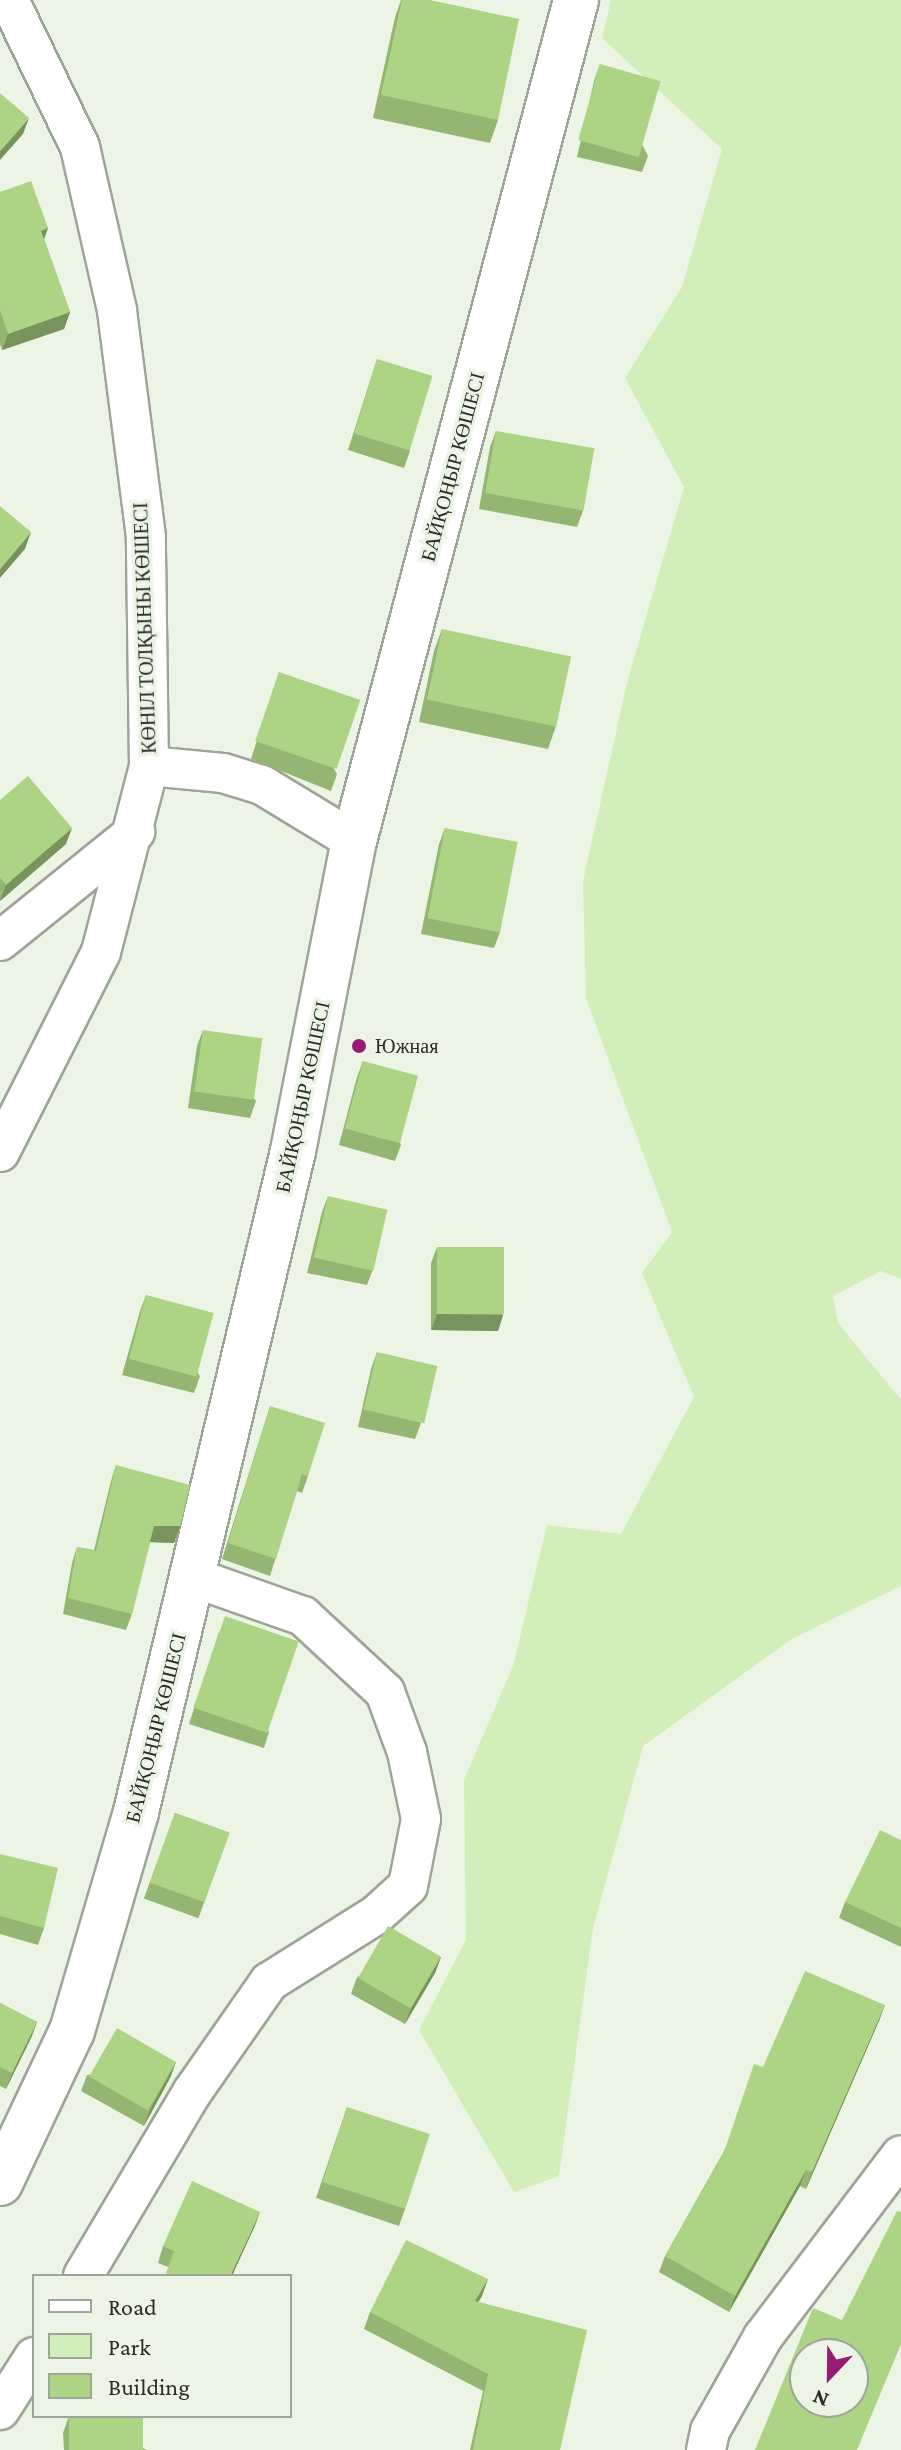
<!DOCTYPE html>
<html>
<head>
<meta charset="utf-8">
<style>
	body { margin:0 }
	#map { position:relative; width:901px; height:2450px; overflow:hidden; background:#ecf5e5; font-family:"Crimson Pro",serif }
	div>[style] { position:absolute }
	[style*='--x'] { left:calc(var(--x)*1px); top:calc(var(--y)*1px); width:calc(var(--w)*1px); rotate:calc(var(--a)*1deg) }
	.green>* { inset:0; background:#d2eeb9 }
	.roads { filter:drop-shadow(2px 0 #9da596) drop-shadow(-2px 0 #9da596) drop-shadow(0 2px #9da596) drop-shadow(0 -2px #9da596) }
	.minor>* { height:38px; margin:-19px; padding:0 19px; transform-origin:19px; border-radius:19px; background:#fff }
	.tertiary>* { height:44px; margin:-22px; padding:0 22px; transform-origin:22px; border-radius:22px; background:#fff }
	.wall>* { inset:0; background:#94b672; transform-origin:0 0 }
	.shaded-wall>* { inset:0; background:#78945c }
	.building>* { inset:0; background:#acd484; transform-origin:0 0 }
	.dots>* { width:22px; height:22px; translate:-50% -50%; box-sizing:border-box; border:4px solid #ecf5e5; border-radius:50% }
	span { translate:-50% -50%; white-space:nowrap; text-align:center; line-height:1.15; -webkit-text-stroke:7px #ecf5e5; paint-order:stroke }
	.street-label { font-size:20px; color:#292d27 }
	.poi-label { font-size:20px; color:#292d27 }
	.left { translate:0 -50%; text-align:left }
	.legend { position:absolute; left:32px; top:2274px; width:260px; height:144px; box-sizing:border-box; background:#ecf5e5; border:2px solid #9ea599; margin:0; padding:10px 14px; list-style:none; font-size:24px; color:#292d27 }
	.legend li { display:flex; align-items:center; gap:16px; height:40px }
	.legend b { width:40px; border:2px solid #9ea599 }
	.north { position:absolute; left:789px; top:2338px; width:80px; height:80px; box-sizing:border-box; background:#ecf5e5; border:2px solid #9ea599; border-radius:50%; rotate:202deg; font-size:22px; font-weight:700; line-height:32px; text-align:center; color:#292d27 }
	.north::after { content:''; display:block; margin:auto; width:28px; height:36px; background:#991c74; clip-path:polygon(50% 0,100% 100%,50% 72%,0 100%) }
</style>
</head>
<body>
<div id="map">
	<div class="green">
		<div style="clip-path:polygon(611px 0,901px 0,901px 1279px,881px 1271px,833px 1296px,838px 1323px,901px 1400px,901px 1586px,793px 1638px,643px 1746px,593px 1928px,559px 2176px,514px 2192px,419px 2030px,466px 1940px,464px 1780px,513px 1666px,547px 1525px,621px 1534px,694px 1397px,642px 1273px,672px 1232px,586px 998px,583px 881px,628px 679px,684px 487px,625px 378px,682px 287px,722px 149px,602px 38px)"></div>
	</div>
	<div class="roads">
		<div class="minor">
			<div style="--x:149;--y:766;--w:74;--a:5.4"></div>
			<div style="--x:223;--y:773;--w:41;--a:17.1"></div>
			<div style="--x:262;--y:785;--w:108;--a:31.3"></div>
			<div style="--x:0;--y:941;--w:174;--a:-38.9"></div>
			<div style="--x:0;--y:1152;--w:224;--a:-63.2"></div>
			<div style="--x:101;--y:952;--w:192;--a:-75.5"></div>
			<div style="--x:149;--y:766;--w:229;--a:-90.8"></div>
			<div style="--x:146;--y:537;--w:229;--a:-97.3"></div>
			<div style="--x:117;--y:310;--w:167;--a:-102.8"></div>
			<div style="--x:80;--y:147;--w:163;--a:-115.8"></div>
			<div style="--x:83;--y:2276;--w:215;--a:-59.3"></div>
			<div style="--x:193;--y:2091;--w:133;--a:-55.1"></div>
			<div style="--x:269;--y:1982;--w:126;--a:-32.1"></div>
			<div style="--x:376;--y:1915;--w:43;--a:-42.2"></div>
			<div style="--x:408;--y:1886;--w:68;--a:-79"></div>
			<div style="--x:421;--y:1819;--w:68;--a:-101.8"></div>
			<div style="--x:407;--y:1752;--w:64;--a:-110.1"></div>
			<div style="--x:385;--y:1692;--w:112;--a:-137.2"></div>
			<div style="--x:303;--y:1616;--w:118;--a:-160.6"></div>
			<div style="--x:0;--y:2410;--w:63;--a:-57.3"></div>
			<div style="--x:706;--y:2450;--w:19;--a:-78"></div>
			<div style="--x:710;--y:2431;--w:108;--a:-60.6"></div>
			<div style="--x:763;--y:2337;--w:228;--a:-52.8"></div>
		</div>
		<div class="tertiary">
			<div style="--x:0;--y:2183;--w:168;--a:-64.7"></div>
			<div style="--x:72;--y:2031;--w:228;--a:-73.7"></div>
			<div style="--x:136;--y:1812;--w:679;--a:-76.64"></div>
			<div style="--x:293;--y:1151;--w:316;--a:-78.9"></div>
			<div style="--x:354;--y:841;--w:870;--a:-75.21"></div>
		</div>
	</div>
	<div class="wall">
		<div style="clip-path:polygon(401px 0,430px 0,498px 120px,490px 143px,373px 118px,395px 17px)"></div>
		<div style="clip-path:polygon(600px 64px,648px 156px,642px 172px,577px 157px,594px 81px)"></div>
		<div style="clip-path:polygon(0 192px,48px 228px,44px 239px,70px 312px,64px 329px,2px 350px,0 344px)"></div>
		<div style="clip-path:polygon(377px 359px,410px 451px,404px 468px,348px 450px)"></div>
		<div style="clip-path:polygon(496px 431px,583px 511px,577px 527px,479px 509px,490px 447px)"></div>
		<div style="clip-path:polygon(442px 629px,556px 726px,548px 749px,419px 722px,434px 651px)"></div>
		<div style="clip-path:polygon(279px 672px,337px 774px,331px 791px,251px 759px)"></div>
		<div style="clip-path:polygon(0 800px,66px 844px,0 901px)"></div>
		<div style="clip-path:polygon(445px 828px,500px 932px,494px 948px,421px 934px,439px 844px)"></div>
		<div style="clip-path:polygon(203px 1030px,256px 1101px,250px 1118px,188px 1108px,197px 1046px)"></div>
		<div style="clip-path:polygon(363px 1061px,401px 1145px,395px 1161px,339px 1145px,357px 1077px)"></div>
		<div style="clip-path:polygon(328px 1196px,373px 1269px,367px 1285px,307px 1273px,322px 1212px)"></div>
		<div style="clip-path:polygon(437px 1247px,503px 1315px,498px 1331px,431px 1330px,431px 1263px)"></div>
		<div style="clip-path:polygon(146px 1295px,200px 1376px,194px 1393px,122px 1375px,140px 1311px)"></div>
		<div style="clip-path:polygon(377px 1352px,421px 1423px,415px 1439px,358px 1427px,371px 1369px)"></div>
		<div style="clip-path:polygon(270px 1406px,308px 1476px,302px 1493px,297px 1491px,270px 1576px,222px 1559px)"></div>
		<div style="clip-path:polygon(116px 1465px,180px 1526px,174px 1543px,150px 1542px,132px 1614px,126px 1630px,63px 1614px,72px 1563px,77px 1547px,94px 1550px,111px 1481px)"></div>
		<div style="clip-path:polygon(219px 1632px,269px 1732px,264px 1748px,189px 1724px)"></div>
		<div style="left:175px;top:1813px;width:58px;height:91px;rotate:20deg"></div>
		<div style="clip-path:polygon(901px 1840px,901px 1947px,839px 1918px,845px 1902px)"></div>
		<div style="clip-path:polygon(0 1854px,44px 1928px,38px 1945px,0 1934px)"></div>
		<div style="clip-path:polygon(441px 1957px,435px 1973px,405px 2024px,351px 1994px,357px 1977px)"></div>
		<div style="clip-path:polygon(0 2003px,37px 2022px,31px 2038px,6px 2089px,0 2086px)"></div>
		<div style="clip-path:polygon(885px 2005px,879px 2021px,806px 2189px,800px 2186px,729px 2312px,659px 2272px,665px 2256px,723px 2153px,763px 2067px)"></div>
		<div style="clip-path:polygon(176px 2062px,170px 2078px,144px 2126px,81px 2091px,87px 2075px)"></div>
		<div style="clip-path:polygon(347px 2107px,405px 2209px,399px 2226px,316px 2198px)"></div>
		<div style="clip-path:polygon(260px 2212px,254px 2228px,168px 2267px,158px 2263px,163px 2246px)"></div>
		<div style="clip-path:polygon(488px 2279px,478px 2302px,560px 2450px,470px 2450px,483px 2391px,364px 2329px,370px 2312px)"></div>
		<div style="clip-path:polygon(69px 2416px,147px 2450px,64px 2450px,63px 2433px)"></div>
	</div>
	<div class="shaded-wall">
		<div style="clip-path:polygon(29px 118px,23px 134px,0 160px,0 151px)"></div>
		<div style="clip-path:polygon(48px 228px,42px 245px,41px 231px)"></div>
		<div style="clip-path:polygon(70px 312px,64px 329px,2px 350px,8px 334px)"></div>
		<div style="clip-path:polygon(31px 532px,25px 549px,0 578px,0 569px)"></div>
		<div style="clip-path:polygon(72px 828px,66px 844px,0 901px,6px 885px)"></div>
		<div style="clip-path:polygon(437px 1314px,503px 1315px,498px 1331px,431px 1330px)"></div>
		<div style="clip-path:polygon(154px 1526px,180px 1526px,174px 1543px,148px 1542px)"></div>
		<div style="clip-path:polygon(441px 1957px,435px 1973px,405px 2024px,411px 2008px)"></div>
		<div style="clip-path:polygon(885px 2005px,879px 2021px,806px 2189px,812px 2172px)"></div>
		<div style="clip-path:polygon(37px 2022px,31px 2038px,6px 2089px,12px 2073px)"></div>
		<div style="clip-path:polygon(176px 2062px,170px 2078px,144px 2126px,150px 2110px)"></div>
		<div style="clip-path:polygon(806px 2170px,800px 2186px,729px 2312px,735px 2296px)"></div>
		<div style="clip-path:polygon(260px 2212px,254px 2228px,232px 2276px,230px 2276px)"></div>
		<div style="clip-path:polygon(488px 2279px,482px 2296px,469px 2318px,475px 2301px)"></div>
	</div>
	<div class="building">
		<div style="clip-path:polygon(402px 0,430px 0,519px 19px,498px 120px,381px 95px)"></div>
		<div style="left:600px;top:64px;width:63px;height:79px;rotate:16deg"></div>
		<div style="clip-path:polygon(0 93px,29px 118px,0 151px)"></div>
		<div style="clip-path:polygon(31px 181px,48px 228px,41px 231px,70px 312px,8px 334px,0 310px,0 192px)"></div>
		<div style="left:377px;top:359px;width:58px;height:78px;rotate:17deg"></div>
		<div style="left:496px;top:431px;width:100px;height:63px;rotate:10deg"></div>
		<div style="clip-path:polygon(0 506px,31px 532px,0 569px)"></div>
		<div style="left:442px;top:629px;width:132px;height:72px;rotate:12deg"></div>
		<div style="left:279px;top:672px;width:86px;height:73px;rotate:19deg"></div>
		<div style="clip-path:polygon(28px 776px,72px 828px,6px 885px,0 878px,0 800px)"></div>
		<div style="left:445px;top:828px;width:74px;height:92px;rotate:11deg"></div>
		<div style="left:203px;top:1030px;width:60px;height:62px;rotate:8deg"></div>
		<div style="left:363px;top:1061px;width:57px;height:70px;rotate:15deg"></div>
		<div style="left:328px;top:1196px;width:61px;height:63px;rotate:13deg"></div>
		<div style="left:437px;top:1247px;width:67px;height:67px"></div>
		<div style="left:146px;top:1295px;width:70px;height:66px;rotate:15deg"></div>
		<div style="left:377px;top:1352px;width:62px;height:59px;rotate:13deg"></div>
		<div style="clip-path:polygon(270px 1406px,325px 1423px,308px 1476px,302px 1474px,276px 1559px,228px 1543px)"></div>
		<div style="clip-path:polygon(116px 1465px,190px 1485px,180px 1526px,154px 1526px,132px 1614px,68px 1598px,77px 1547px,96px 1551px)"></div>
		<div style="left:225px;top:1616px;width:78px;height:97px;rotate:19deg"></div>
		<div style="left:175px;top:1813px;width:58px;height:74px;rotate:20deg"></div>
		<div style="clip-path:polygon(880px 1830px,901px 1840px,901px 1928px,845px 1902px)"></div>
		<div style="clip-path:polygon(0 1854px,58px 1868px,44px 1928px,0 1916px)"></div>
		<div style="left:388px;top:1926px;width:61px;height:60px;rotate:30deg"></div>
		<div style="clip-path:polygon(805px 1971px,885px 2005px,812px 2172px,806px 2170px,735px 2296px,665px 2256px,724px 2152px,754px 2064px,763px 2067px)"></div>
		<div style="clip-path:polygon(0 2003px,37px 2022px,12px 2073px,0 2067px)"></div>
		<div style="left:117px;top:2028px;width:68px;height:56px;rotate:30deg"></div>
		<div style="left:347px;top:2107px;width:87px;height:79px;rotate:18deg"></div>
		<div style="clip-path:polygon(192px 2181px,260px 2212px,230px 2276px,165px 2276px,174px 2251px,163px 2246px)"></div>
		<div style="clip-path:polygon(evenodd,897px 2211px,901px 2212px,901px 2344px,857px 2450px,755px 2450px,813px 2308px,842px 2320px,897px 2211px,805px 2354px,853px 2354px,853px 2402px,805px 2402px,805px 2354px)"></div>
		<div style="clip-path:polygon(406px 2240px,488px 2279px,475px 2301px,587px 2330px,560px 2450px,473px 2450px,488px 2374px,370px 2312px)"></div>
		<div style="left:69px;top:2416px;width:74px;height:34px"></div>
	</div>
	<div class="dots">
		<div style="left:359px;top:1046px;background:#991c74"></div>
	</div>
	<div class="street-label">
		<span style="left:453px;top:467px;rotate:-75deg">БАЙҚОҢЫР КӨШЕСІ</span>
		<span style="left:145px;top:628px;rotate:-92deg">КӨНІЛ ТОЛҚЫНЫ КӨШЕСІ</span>
		<span style="left:303px;top:1097px;rotate:-78deg">БАЙҚОҢЫР КӨШЕСІ</span>
		<span style="left:156px;top:1728px;rotate:-76deg">БАЙҚОҢЫР КӨШЕСІ</span>
	</div>
	<div class="poi-label">
		<span class="left" style="left:375px;top:1046px">Южная</span>
	</div>
	<ul class="legend">
	<li><b style="height:10px;background:#fff"></b>Road</li>
	<li><b style="height:22px;background:#d2eeb9"></b>Park</li>
	<li><b style="height:22px;background:#acd484"></b>Building</li>
	</ul>
	<div class="north">N</div>
</div>
</body>
</html>
